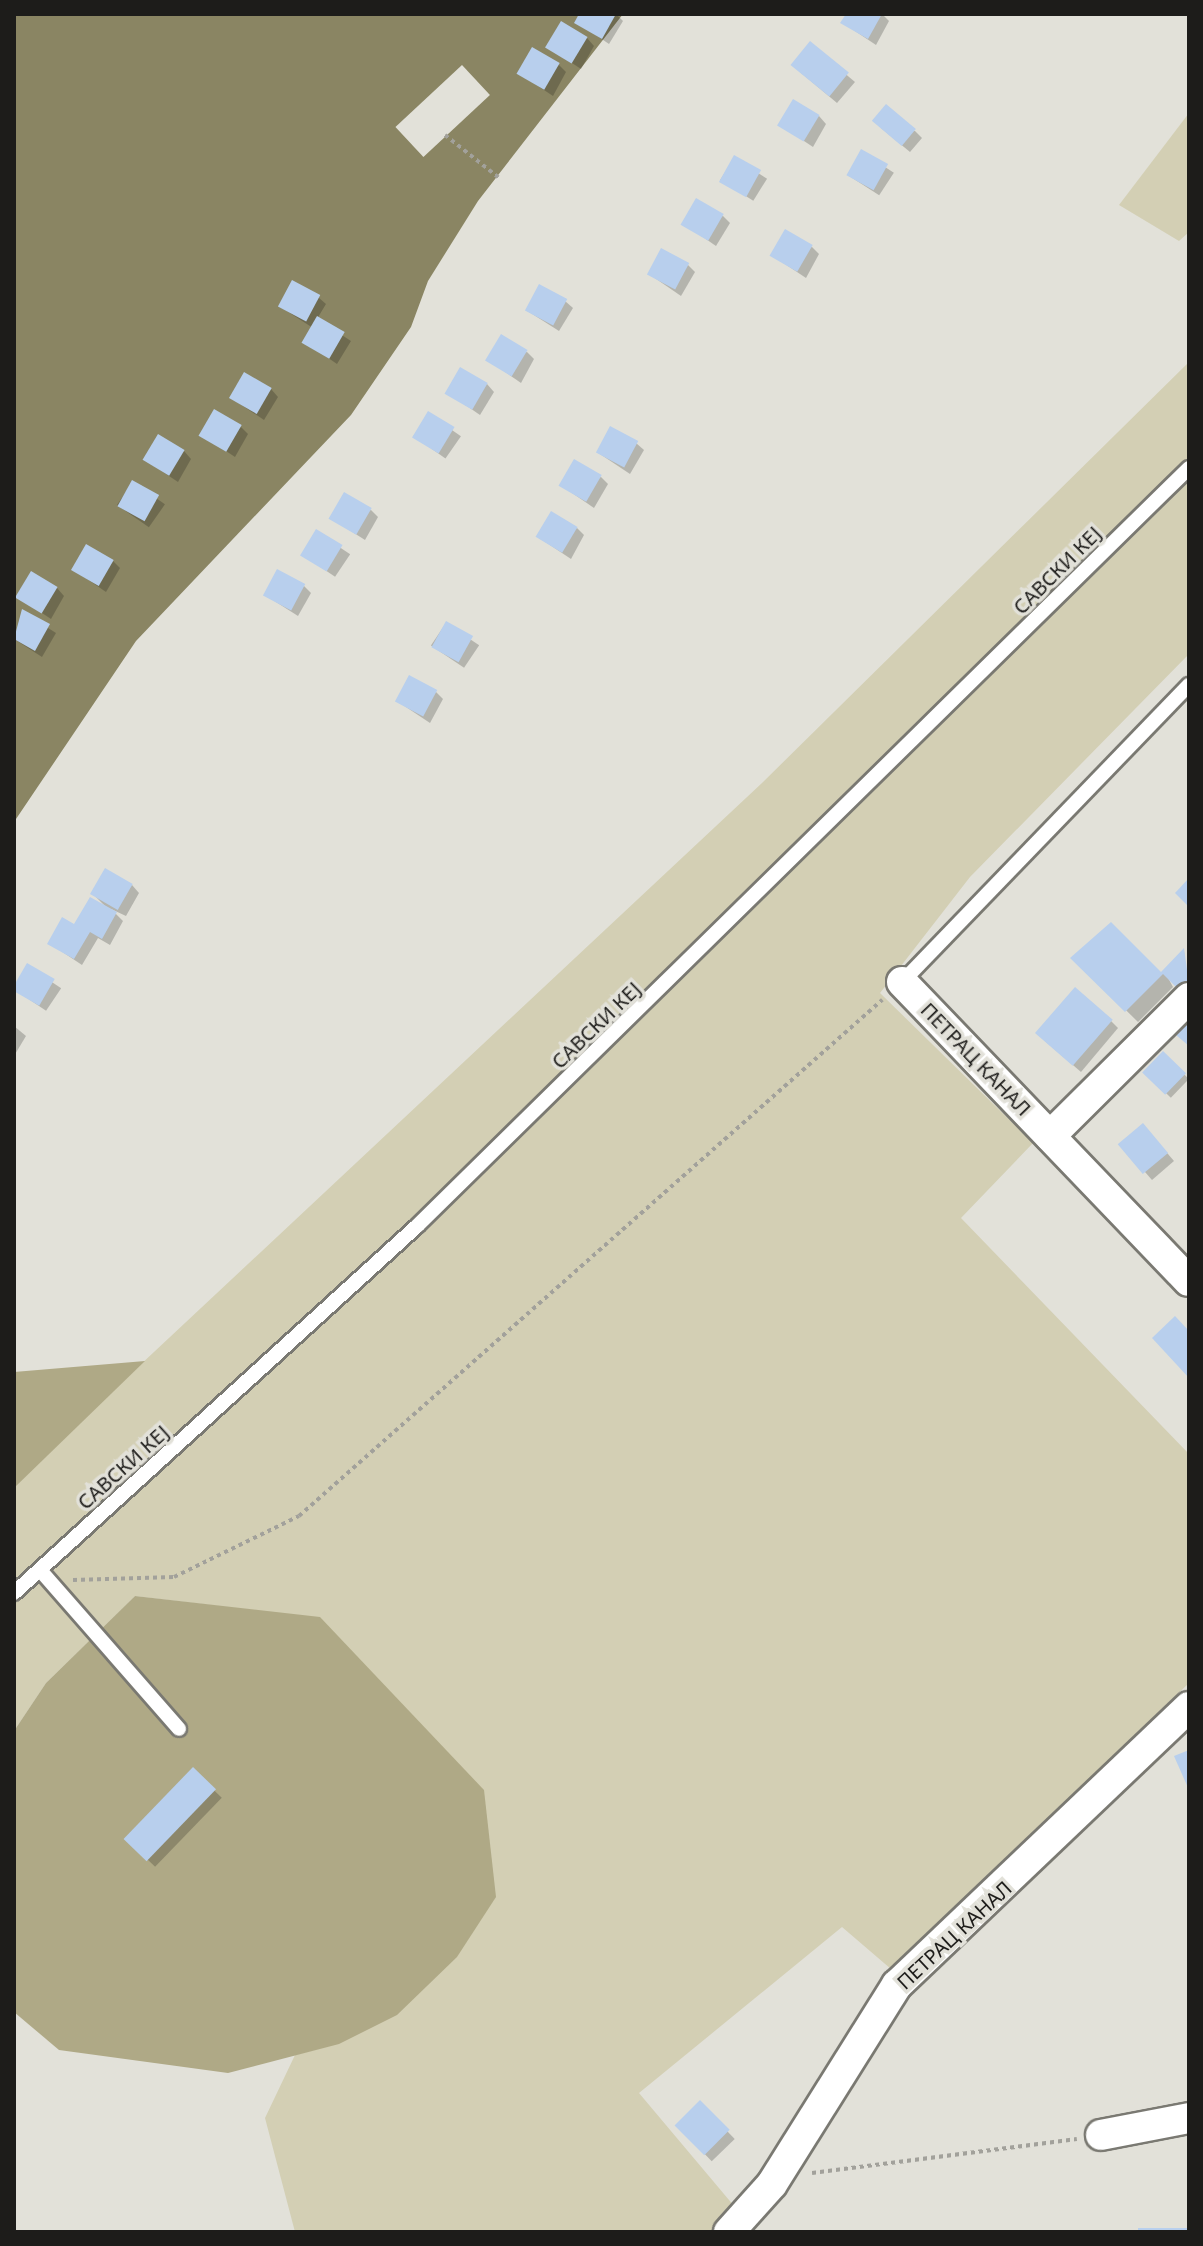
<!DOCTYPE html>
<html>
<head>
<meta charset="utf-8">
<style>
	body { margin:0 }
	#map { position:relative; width:1203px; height:2246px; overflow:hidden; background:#e2e1d9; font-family:"Noto Sans",sans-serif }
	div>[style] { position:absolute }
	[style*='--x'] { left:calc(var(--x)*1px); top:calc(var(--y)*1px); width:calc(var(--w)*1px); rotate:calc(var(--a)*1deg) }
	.green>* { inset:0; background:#d3cfb4 }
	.forest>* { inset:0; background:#afa986 }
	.water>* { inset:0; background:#8a8563 }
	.pier>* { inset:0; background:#e2e1d9; transform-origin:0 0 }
	.shadow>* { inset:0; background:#0003; transform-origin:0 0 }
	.building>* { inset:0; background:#b8cfed; transform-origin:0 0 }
	.path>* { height:4px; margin-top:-2px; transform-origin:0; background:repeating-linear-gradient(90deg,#a2a19b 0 4px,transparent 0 8px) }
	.roads { filter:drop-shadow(2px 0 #7a7972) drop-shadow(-2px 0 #7a7972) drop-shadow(0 2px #7a7972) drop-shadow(0 -2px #7a7972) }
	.service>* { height:14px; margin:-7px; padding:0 7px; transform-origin:7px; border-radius:7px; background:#fff }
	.minor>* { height:30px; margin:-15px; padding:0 15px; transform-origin:15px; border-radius:15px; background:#fff }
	span { translate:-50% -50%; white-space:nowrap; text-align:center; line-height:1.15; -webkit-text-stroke:7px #e2e1d9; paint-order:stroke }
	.street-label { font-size:20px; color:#1d1c1a }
	.frame { position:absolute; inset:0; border:16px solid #1d1c1a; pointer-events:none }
</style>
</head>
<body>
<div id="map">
	<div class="green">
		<div style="clip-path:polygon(1189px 113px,1189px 232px,1179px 241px,1119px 205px)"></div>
		<div style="clip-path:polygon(1189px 362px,1189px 654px,970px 877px,880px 993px,1033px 1143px,961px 1218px,1189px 1454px,1189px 1683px,891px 1969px,842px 1927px,639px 2093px,745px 2219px,727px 2232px,295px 2232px,265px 2118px,295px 2055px,329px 2046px,320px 1618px,135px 1596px,46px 1683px,14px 1731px,14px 1483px,762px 783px)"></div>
	</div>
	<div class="forest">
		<div style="clip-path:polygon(145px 1361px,14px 1488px,14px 1372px)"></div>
		<div style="clip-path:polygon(135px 1596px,320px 1617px,484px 1790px,496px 1897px,457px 1957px,397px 2015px,339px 2044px,228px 2073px,59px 2050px,14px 2012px,14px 1731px,46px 1683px)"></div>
	</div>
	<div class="water">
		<div style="clip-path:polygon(14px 14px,623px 14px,478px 201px,428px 281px,411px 327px,351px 415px,136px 641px,14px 822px)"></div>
	</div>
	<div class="pier">
		<div style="left:462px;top:65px;width:41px;height:91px;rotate:47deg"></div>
	</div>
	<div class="shadow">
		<div style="clip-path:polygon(581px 14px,616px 14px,623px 21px,609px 44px,577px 22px)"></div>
		<div style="clip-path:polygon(848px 14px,882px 14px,889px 21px,876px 45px,843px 23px)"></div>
		<div style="clip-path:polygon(587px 38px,594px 46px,581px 69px,548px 47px)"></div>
		<div style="clip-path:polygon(810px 44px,855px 82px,837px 103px,800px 72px)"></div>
		<div style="clip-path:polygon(559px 65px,566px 72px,553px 96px,520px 74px)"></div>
		<div style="clip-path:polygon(819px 116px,826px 124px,813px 147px,780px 125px)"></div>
		<div style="clip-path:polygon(881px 128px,915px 131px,922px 138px,910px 152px)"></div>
		<div style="left:862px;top:152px;width:38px;height:27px;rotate:33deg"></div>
		<div style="left:734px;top:158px;width:39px;height:26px;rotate:32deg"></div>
		<div style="clip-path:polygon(723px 216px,730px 223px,716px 246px,684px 224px)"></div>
		<div style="clip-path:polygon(812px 247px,819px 254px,806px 278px,773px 256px)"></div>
		<div style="clip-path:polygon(688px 265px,695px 272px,681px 296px,649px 274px)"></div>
		<div style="clip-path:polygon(318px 297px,326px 304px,317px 319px,351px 341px,337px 364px,305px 342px,313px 328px,279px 306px)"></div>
		<div style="clip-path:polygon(565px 301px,573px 308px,559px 331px,526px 310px)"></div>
		<div style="clip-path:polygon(527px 352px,534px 359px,521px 383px,488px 360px)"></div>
		<div style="clip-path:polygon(487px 384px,494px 392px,480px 415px,448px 393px)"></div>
		<div style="clip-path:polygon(271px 389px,278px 397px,264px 420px,231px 398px)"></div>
		<div style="left:429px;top:414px;width:39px;height:27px;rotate:35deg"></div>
		<div style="clip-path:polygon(241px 427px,248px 434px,235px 457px,202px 435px)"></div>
		<div style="clip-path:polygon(636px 443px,644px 450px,630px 474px,597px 452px)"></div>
		<div style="clip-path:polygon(184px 451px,191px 459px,178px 482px,145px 460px)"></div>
		<div style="clip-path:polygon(601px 477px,608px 484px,594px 508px,562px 486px)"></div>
		<div style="left:133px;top:482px;width:39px;height:28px;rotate:35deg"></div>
		<div style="clip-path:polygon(371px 510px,378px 517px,365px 540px,332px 519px)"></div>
		<div style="clip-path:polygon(577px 528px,584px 535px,571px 559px,538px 537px)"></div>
		<div style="left:317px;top:532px;width:40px;height:27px;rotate:34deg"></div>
		<div style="clip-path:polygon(113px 561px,120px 568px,106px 592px,74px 570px)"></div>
		<div style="clip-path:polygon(304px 586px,311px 593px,298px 616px,265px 595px)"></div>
		<div style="clip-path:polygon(57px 588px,64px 596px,51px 619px,18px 597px)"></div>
		<div style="clip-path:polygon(23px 612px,56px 633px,42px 657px,14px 639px)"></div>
		<div style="left:446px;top:623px;width:40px;height:27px;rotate:34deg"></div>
		<div style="clip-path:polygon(436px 692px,443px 699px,430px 723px,397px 701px)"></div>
		<div style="clip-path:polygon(132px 885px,139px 893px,126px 916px,111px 909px,123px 921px,110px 945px,98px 938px,82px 965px,49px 943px,105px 906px,93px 894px)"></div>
		<div style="clip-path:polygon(1184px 951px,1189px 997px,1167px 976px,1173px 987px,1138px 1022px,1073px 958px,1161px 975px)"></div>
		<div style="left:28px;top:966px;width:40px;height:27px;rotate:34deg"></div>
		<div style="clip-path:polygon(1111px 1021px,1118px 1028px,1081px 1072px,1045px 1041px)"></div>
		<div style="clip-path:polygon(14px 1026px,26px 1036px,14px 1056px)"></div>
		<div style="left:1163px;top:1054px;width:36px;height:26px;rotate:44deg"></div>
		<div style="clip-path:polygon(1150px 1133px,1174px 1161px,1152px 1180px,1145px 1172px)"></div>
		<div style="left:193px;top:1770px;width:40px;height:96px;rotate:44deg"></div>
		<div style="left:700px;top:2103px;width:50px;height:32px;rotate:46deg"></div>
	</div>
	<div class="building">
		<div style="clip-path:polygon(579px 14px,616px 14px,602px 39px,574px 23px)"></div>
		<div style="clip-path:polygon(846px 14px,882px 14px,868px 39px,840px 23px)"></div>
		<div style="left:561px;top:21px;width:31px;height:31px;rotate:31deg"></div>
		<div style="left:810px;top:41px;width:50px;height:31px;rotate:39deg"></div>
		<div style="left:532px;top:47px;width:32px;height:31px;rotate:30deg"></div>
		<div style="left:793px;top:99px;width:31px;height:31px;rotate:31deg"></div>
		<div style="left:886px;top:104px;width:39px;height:22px;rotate:40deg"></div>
		<div style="left:861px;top:149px;width:31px;height:30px;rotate:29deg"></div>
		<div style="left:734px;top:155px;width:31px;height:31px;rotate:29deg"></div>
		<div style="left:696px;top:198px;width:32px;height:31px;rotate:30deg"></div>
		<div style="left:785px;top:229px;width:32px;height:31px;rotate:30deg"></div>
		<div style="left:661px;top:248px;width:32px;height:30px;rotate:28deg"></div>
		<div style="left:292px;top:280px;width:32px;height:30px;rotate:28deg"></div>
		<div style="left:539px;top:284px;width:32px;height:30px;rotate:28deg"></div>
		<div style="left:317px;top:316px;width:32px;height:31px;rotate:30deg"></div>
		<div style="left:501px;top:334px;width:31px;height:31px;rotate:31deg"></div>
		<div style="left:460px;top:367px;width:32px;height:31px;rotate:30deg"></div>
		<div style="left:244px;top:372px;width:32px;height:30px;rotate:30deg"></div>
		<div style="left:214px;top:409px;width:32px;height:31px;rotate:30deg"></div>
		<div style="left:428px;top:411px;width:31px;height:31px;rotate:31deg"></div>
		<div style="left:610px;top:426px;width:32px;height:30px;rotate:28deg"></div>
		<div style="left:158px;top:434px;width:31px;height:30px;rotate:31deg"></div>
		<div style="left:574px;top:459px;width:32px;height:31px;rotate:30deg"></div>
		<div style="left:132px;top:480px;width:31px;height:30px;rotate:29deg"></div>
		<div style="left:344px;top:492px;width:32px;height:31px;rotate:30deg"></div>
		<div style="left:551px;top:511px;width:31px;height:30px;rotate:31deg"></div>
		<div style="left:316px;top:529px;width:31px;height:31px;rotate:31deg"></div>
		<div style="left:86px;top:544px;width:32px;height:30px;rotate:30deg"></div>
		<div style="left:277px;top:569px;width:32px;height:30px;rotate:28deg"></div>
		<div style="left:31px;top:571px;width:31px;height:31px;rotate:31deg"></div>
		<div style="clip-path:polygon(22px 609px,50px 624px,35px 651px,14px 639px)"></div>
		<div style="left:446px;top:621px;width:31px;height:30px;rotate:29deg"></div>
		<div style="left:409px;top:675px;width:32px;height:30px;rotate:28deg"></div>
		<div style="left:105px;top:868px;width:32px;height:30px;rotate:30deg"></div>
		<div style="clip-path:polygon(1189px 878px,1189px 907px,1175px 893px)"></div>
		<div style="clip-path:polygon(90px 897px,117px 912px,102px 939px,90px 932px,74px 959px,47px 944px,62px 917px,74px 924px)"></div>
		<div style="clip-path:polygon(1111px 922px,1161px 972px,1184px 948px,1189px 984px,1181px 992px,1163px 974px,1125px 1012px,1070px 958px)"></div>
		<div style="left:27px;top:963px;width:32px;height:31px;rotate:30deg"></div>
		<div style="left:1075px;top:987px;width:50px;height:61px;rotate:41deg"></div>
		<div style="clip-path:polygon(1189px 1019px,1189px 1046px,1176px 1035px)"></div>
		<div style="left:1163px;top:1051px;width:32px;height:30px;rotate:44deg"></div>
		<div style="left:1143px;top:1123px;width:39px;height:33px;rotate:50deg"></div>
		<div style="clip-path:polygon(1175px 1316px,1189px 1331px,1189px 1378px,1152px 1338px)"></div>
		<div style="clip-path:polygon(1189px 1750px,1189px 1790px,1174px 1756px)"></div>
		<div style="left:193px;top:1767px;width:32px;height:100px;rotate:44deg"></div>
		<div style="left:700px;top:2100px;width:42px;height:36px;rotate:45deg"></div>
		<div style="left:1138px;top:2228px;width:51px;height:4px"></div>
	</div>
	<div class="path">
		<div style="--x:445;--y:135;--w:68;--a:38.4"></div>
		<div style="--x:73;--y:1580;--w:101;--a:-1.7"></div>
		<div style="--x:174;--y:1577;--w:139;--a:-26"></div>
		<div style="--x:299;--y:1516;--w:779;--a:-41.51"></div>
		<div style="--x:812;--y:2173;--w:267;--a:-7.3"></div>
	</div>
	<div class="roads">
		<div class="service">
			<div style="--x:902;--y:982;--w:413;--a:-46"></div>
			<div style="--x:40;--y:1570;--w:211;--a:48.8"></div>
			<div style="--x:14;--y:1593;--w:545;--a:-42.32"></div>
			<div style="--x:417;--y:1226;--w:1082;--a:-44.48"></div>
		</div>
		<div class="minor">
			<div style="--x:902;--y:982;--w:414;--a:46.2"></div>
			<div style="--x:1050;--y:1136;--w:196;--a:-44.8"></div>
			<div style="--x:1101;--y:2135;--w:90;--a:-10.9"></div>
			<div style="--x:729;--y:2232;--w:64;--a:-48.1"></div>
			<div style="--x:772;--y:2184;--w:235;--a:-57.9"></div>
			<div style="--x:897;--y:1985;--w:403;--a:-43.6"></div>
		</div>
	</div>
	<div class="street-label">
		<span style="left:1057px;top:570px;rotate:-45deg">САВСКИ КЕЈ</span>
		<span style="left:596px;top:1025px;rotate:-44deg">САВСКИ КЕЈ</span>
		<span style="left:976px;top:1059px;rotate:46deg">ПЕТРАЦ КАНАЛ</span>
		<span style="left:123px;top:1467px;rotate:-42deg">САВСКИ КЕЈ</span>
		<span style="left:954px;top:1935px;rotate:-43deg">ПЕТРАЦ КАНАЛ</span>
	</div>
	<div class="frame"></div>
</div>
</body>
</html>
